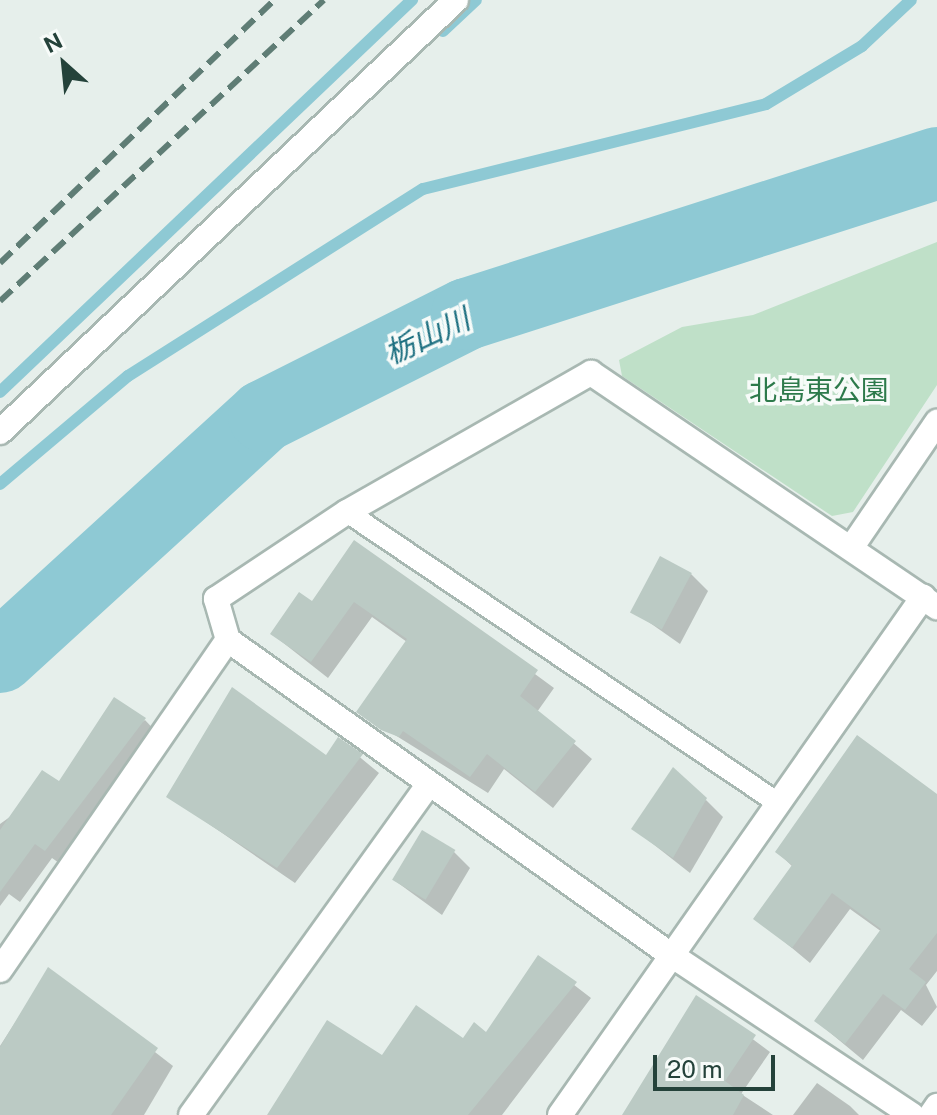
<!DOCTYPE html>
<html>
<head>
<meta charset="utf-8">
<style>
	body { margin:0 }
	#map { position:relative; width:937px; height:1115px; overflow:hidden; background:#e6efeb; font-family:"Public Sans","Noto Sans JP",sans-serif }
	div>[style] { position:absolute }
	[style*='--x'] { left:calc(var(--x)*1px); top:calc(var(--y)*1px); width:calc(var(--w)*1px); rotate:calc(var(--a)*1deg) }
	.green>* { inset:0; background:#bfe0c8 }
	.shadow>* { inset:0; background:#0003 }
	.stream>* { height:12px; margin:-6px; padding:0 6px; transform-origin:6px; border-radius:6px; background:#8ec9d4 }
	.river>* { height:72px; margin:-36px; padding:0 36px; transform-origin:36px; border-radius:36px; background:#8ec9d4 }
	.building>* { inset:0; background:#bbcac4; transform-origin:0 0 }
	.roads { filter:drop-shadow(2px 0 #a8b8b2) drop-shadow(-2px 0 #a8b8b2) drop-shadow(0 2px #a8b8b2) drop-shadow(0 -2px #a8b8b2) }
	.lane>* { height:20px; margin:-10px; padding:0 10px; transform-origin:10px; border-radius:10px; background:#fff }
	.street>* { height:24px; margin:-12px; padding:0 12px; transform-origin:12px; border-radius:12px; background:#fff }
	.rail>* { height:6px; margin-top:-3px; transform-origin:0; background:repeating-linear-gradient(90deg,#5f7d75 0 16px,transparent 0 24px) }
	span { translate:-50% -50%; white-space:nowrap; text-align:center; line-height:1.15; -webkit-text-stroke:7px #f7fbf9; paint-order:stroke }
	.park-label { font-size:28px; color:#2d7a4b }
	.water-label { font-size:30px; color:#1c6f80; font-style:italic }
	.north { position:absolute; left:24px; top:24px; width:80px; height:80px; -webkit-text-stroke:6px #f7fbf9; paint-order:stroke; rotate:333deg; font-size:22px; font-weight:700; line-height:32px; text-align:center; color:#24423a }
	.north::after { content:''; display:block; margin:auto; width:28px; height:36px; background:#24423a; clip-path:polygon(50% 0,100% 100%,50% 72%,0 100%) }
	.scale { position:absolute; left:653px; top:1055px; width:122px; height:36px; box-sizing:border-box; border:4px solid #24423a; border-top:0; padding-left:10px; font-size:24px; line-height:28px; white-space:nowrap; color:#24423a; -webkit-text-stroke:6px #f7fbf9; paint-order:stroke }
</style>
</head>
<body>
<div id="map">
	<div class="green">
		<div style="clip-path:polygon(937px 242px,937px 385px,853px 512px,832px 516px,622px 376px,619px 360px,682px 327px,753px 315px)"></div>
	</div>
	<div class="shadow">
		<div style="clip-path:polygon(355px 542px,554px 688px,537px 712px,592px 759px,553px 808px,504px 769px,488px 793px,358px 712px,407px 642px,372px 617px,328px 678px,272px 634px,312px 603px)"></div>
		<div style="clip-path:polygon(691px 574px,708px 591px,680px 644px,633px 611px)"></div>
		<div style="clip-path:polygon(145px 720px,160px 736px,62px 865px,52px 858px,20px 902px,9px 894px,0 906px,0 824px)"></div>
		<div style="clip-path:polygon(339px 740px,379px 773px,295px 883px,174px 800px,326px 758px)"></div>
		<div style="clip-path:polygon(937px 797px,937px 971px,926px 985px,937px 1007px,922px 1026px,901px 1010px,863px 1060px,816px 1021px,882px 932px,850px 909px,810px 963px,756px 918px,793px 867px,777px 852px)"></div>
		<div style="clip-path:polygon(706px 800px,723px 817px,690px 873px,634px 829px)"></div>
		<div style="clip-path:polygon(453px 851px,470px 868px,442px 915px,394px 880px)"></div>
		<div style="clip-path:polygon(539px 958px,591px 998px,502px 1115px,269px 1115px,382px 1058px,487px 1034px)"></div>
		<div style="clip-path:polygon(49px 970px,173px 1066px,144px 1115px,0 1115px,0 1046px)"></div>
		<div style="clip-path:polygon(696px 997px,770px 1052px,741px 1094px,773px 1115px,624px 1115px)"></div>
		<div style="clip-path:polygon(817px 1083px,850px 1106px,859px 1115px,793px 1115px)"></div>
	</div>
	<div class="stream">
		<div style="--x:443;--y:31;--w:45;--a:-43.2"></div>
		<div style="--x:0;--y:392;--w:569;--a:-43.58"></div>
		<div style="--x:0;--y:484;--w:167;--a:-40.2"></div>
		<div style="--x:128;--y:376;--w:349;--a:-32.4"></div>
		<div style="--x:423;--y:189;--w:353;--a:-13.9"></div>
		<div style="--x:766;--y:104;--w:112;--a:-31.1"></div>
		<div style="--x:862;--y:46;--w:67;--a:-43.2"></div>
	</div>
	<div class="river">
		<div style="--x:0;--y:657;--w:357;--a:-42.4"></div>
		<div style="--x:264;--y:416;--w:227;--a:-26.7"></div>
		<div style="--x:467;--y:314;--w:494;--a:-17.8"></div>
	</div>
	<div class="building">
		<div style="clip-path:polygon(354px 540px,538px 670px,520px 696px,576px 741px,535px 792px,487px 754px,470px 777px,403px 731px,399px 737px,381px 730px,356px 712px,407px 639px,354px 602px,311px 662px,270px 634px,299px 592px,312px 601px)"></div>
		<div style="left:660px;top:556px;width:36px;height:64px;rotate:28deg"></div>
		<div style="clip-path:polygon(232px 687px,326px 755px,338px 737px,363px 754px,277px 868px,166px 797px)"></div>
		<div style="clip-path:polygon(114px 697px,146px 718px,45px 851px,35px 844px,0 892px,0 830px,42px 770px,59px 781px)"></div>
		<div style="clip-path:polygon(857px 735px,937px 794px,937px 933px,909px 969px,926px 982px,905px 1010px,883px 994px,845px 1044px,814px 1021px,881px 929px,832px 893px,792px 948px,753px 919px,792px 865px,775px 852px)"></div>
		<div style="clip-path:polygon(673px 767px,707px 798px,673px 858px,631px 829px)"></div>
		<div style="left:422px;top:830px;width:39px;height:58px;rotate:31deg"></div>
		<div style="clip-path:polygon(538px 955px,577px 982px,468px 1115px,267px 1115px,327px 1020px,382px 1055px,416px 1005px,463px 1038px,474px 1022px,486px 1032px)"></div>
		<div style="clip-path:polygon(48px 967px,158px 1048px,111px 1115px,0 1115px,0 1047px)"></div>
		<div style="clip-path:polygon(696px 995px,756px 1035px,725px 1081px,744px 1095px,733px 1115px,622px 1115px)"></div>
	</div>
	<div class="roads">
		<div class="lane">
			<div style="--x:347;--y:512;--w:520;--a:34.03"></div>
		</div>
		<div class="street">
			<div style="--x:0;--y:432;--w:628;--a:-43.45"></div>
			<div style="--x:851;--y:548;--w:153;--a:-55.7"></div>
			<div style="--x:0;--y:970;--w:401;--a:-55.4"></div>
			<div style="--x:191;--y:1115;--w:408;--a:-54.3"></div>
			<div style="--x:560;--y:1115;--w:633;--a:-54.98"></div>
			<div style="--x:912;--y:1115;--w:289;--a:-146.4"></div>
			<div style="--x:671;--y:955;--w:544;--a:-144.58"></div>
			<div style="--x:228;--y:640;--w:43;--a:-106.3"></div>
			<div style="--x:216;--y:599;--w:157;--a:-33.6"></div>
			<div style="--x:347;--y:512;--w:281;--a:-29.7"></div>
			<div style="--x:591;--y:373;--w:418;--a:34.1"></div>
			<div style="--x:931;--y:1115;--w:11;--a:-56"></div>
		</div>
	</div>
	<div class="rail">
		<div style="--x:0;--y:263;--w:380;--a:-43.8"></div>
		<div style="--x:0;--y:301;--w:442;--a:-42.9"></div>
	</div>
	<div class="park-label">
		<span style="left:819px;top:390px">北島東公園</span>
	</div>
	<div class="water-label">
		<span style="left:427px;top:336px;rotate:-25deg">栃山川</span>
	</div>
	<div class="north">N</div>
	<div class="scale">20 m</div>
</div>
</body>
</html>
